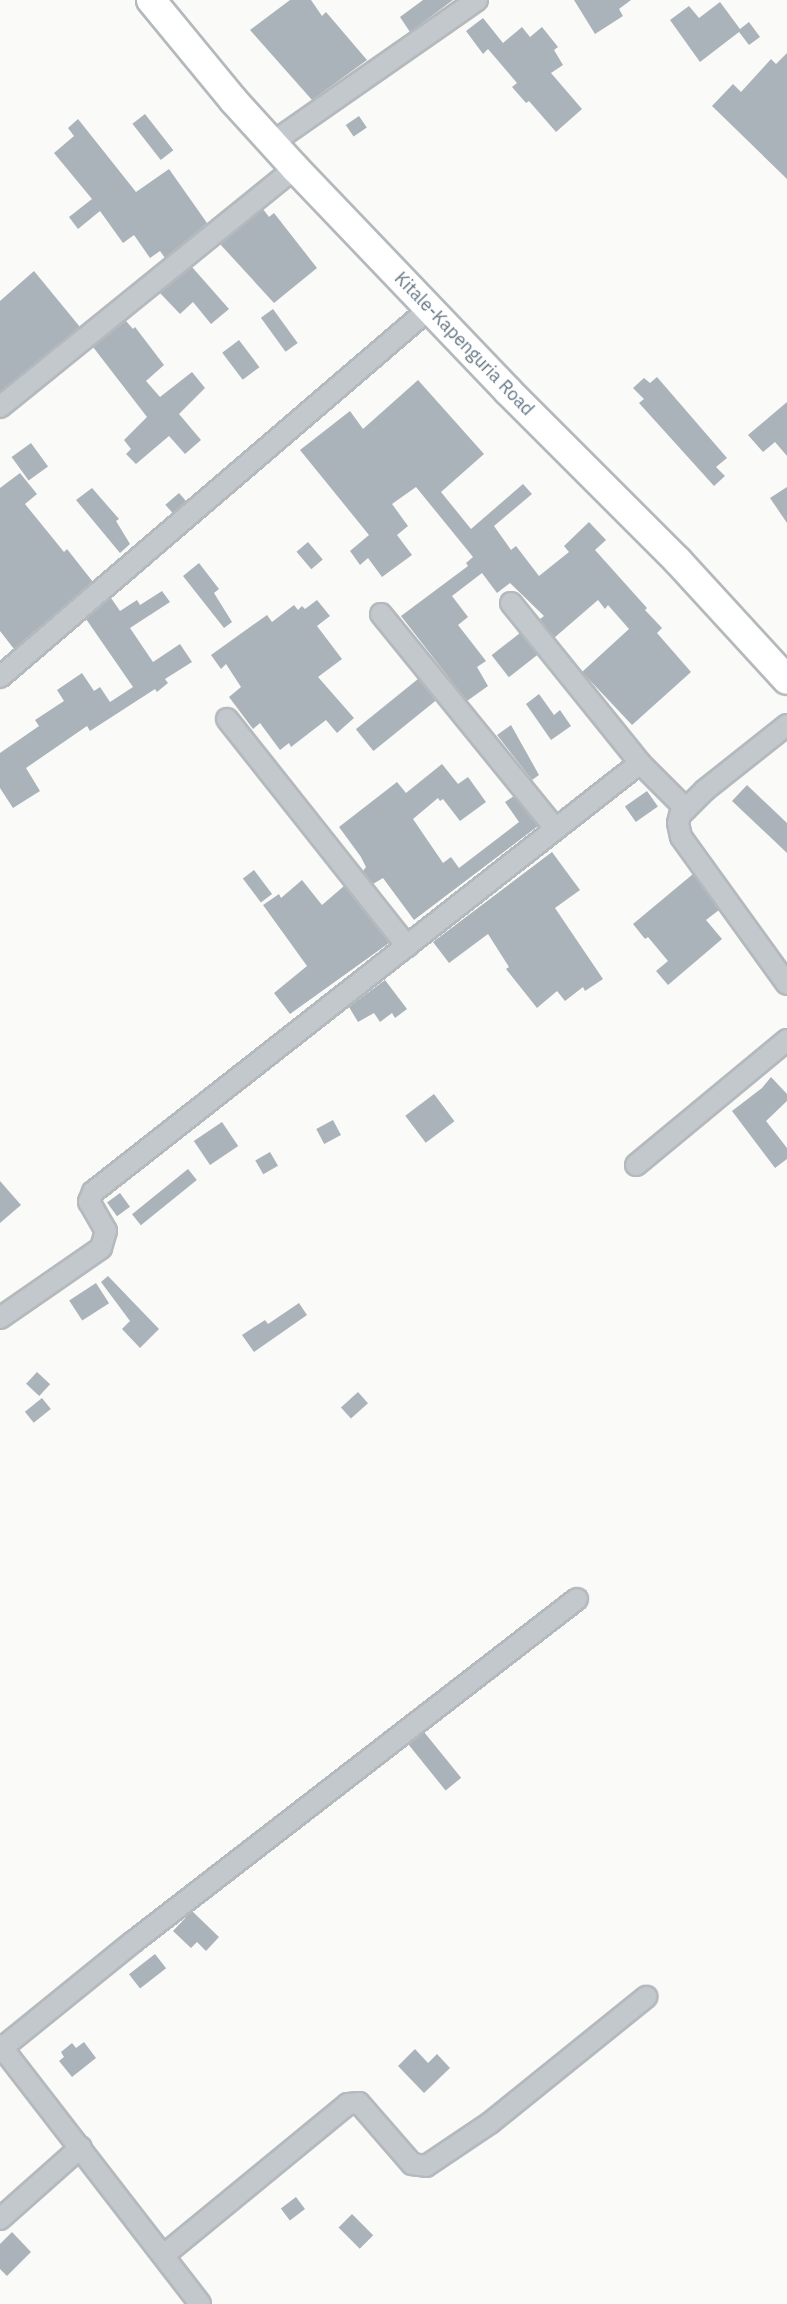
<!DOCTYPE html>
<html>
<head>
<meta charset="utf-8">
<style>
	body { margin:0 }
	#map { position:relative; width:787px; height:2304px; overflow:hidden; background:#fafaf8; font-family:"IBM Plex Sans",sans-serif }
	div>[style] { position:absolute }
	[style*='--x'] { left:calc(var(--x)*1px); top:calc(var(--y)*1px); width:calc(var(--w)*1px); rotate:calc(var(--a)*1deg) }
	.building>* { inset:0; background:#aab3b9; transform-origin:0 0 }
	.roads { filter:drop-shadow(2px 0 #b4b9bd) drop-shadow(-2px 0 #b4b9bd) drop-shadow(0 2px #b4b9bd) drop-shadow(0 -2px #b4b9bd) }
	.minor>* { height:20px; margin:-10px; padding:0 10px; transform-origin:10px; border-radius:10px; background:#c3c8cc }
	.highway>* { height:28px; margin:-14px; padding:0 14px; transform-origin:14px; border-radius:14px; background:#fff }
	span { translate:-50% -50%; white-space:nowrap; text-align:center; line-height:1.15; -webkit-text-stroke:6px #fff; paint-order:stroke }
	.street-label { font-size:18px; color:#657683 }
</style>
</head>
<body>
<div id="map">
	<div class="building">
		<div style="clip-path:polygon(290px 0,311px 0,322px 16px,326px 12px,367px 60px,312px 100px,250px 30px)"></div>
		<div style="clip-path:polygon(423px 0,453px 0,410px 32px,400px 17px)"></div>
		<div style="clip-path:polygon(574px 0,631px 0,619px 9px,623px 16px,595px 34px)"></div>
		<div style="clip-path:polygon(720px 2px,740px 29px,749px 22px,760px 37px,749px 45px,739px 32px,700px 62px,670px 20px,689px 6px,699px 18px)"></div>
		<div style="clip-path:polygon(483px 18px,503px 43px,522px 27px,530px 37px,542px 27px,558px 47px,554px 50px,563px 65px,551px 73px,582px 109px,556px 132px,529px 101px,526px 103px,512px 87px,517px 83px,488px 49px,483px 54px,466px 31px)"></div>
		<div style="clip-path:polygon(787px 53px,787px 179px,712px 106px,733px 84px,741px 92px,771px 59px,776px 64px)"></div>
		<div style="left:145px;top:114px;width:46px;height:16px;rotate:52deg"></div>
		<div style="left:359px;top:116px;width:14px;height:16px;rotate:56deg"></div>
		<div style="clip-path:polygon(78px 119px,136px 192px,169px 169px,207px 223px,165px 258px,160px 251px,150px 258px,134px 235px,123px 243px,100px 211px,78px 229px,69px 217px,92px 199px,54px 153px,74px 136px,68px 128px)"></div>
		<div style="clip-path:polygon(263px 209px,269px 217px,274px 213px,317px 268px,274px 303px,220px 244px)"></div>
		<div style="clip-path:polygon(192px 267px,229px 309px,211px 324px,193px 302px,180px 314px,160px 293px)"></div>
		<div style="clip-path:polygon(34px 271px,80px 327px,0 392px,0 301px)"></div>
		<div style="left:273px;top:309px;width:42px;height:15px;rotate:54deg"></div>
		<div style="clip-path:polygon(126px 321px,133px 329px,135px 327px,164px 365px,146px 381px,160px 397px,192px 372px,205px 388px,179px 414px,201px 440px,185px 454px,169px 436px,136px 464px,126px 454px,131px 449px,124px 440px,147px 417px,93px 347px)"></div>
		<div style="left:239px;top:340px;width:34px;height:21px;rotate:53deg"></div>
		<div style="clip-path:polygon(657px 377px,727px 458px,716px 467px,725px 476px,714px 486px,639px 403px,644px 399px,633px 388px,644px 378px,650px 383px)"></div>
		<div style="clip-path:polygon(418px 380px,484px 454px,441px 492px,471px 529px,523px 484px,532px 494px,494px 526px,511px 550px,516px 546px,539px 576px,569px 552px,564px 546px,589px 522px,606px 540px,595px 550px,647px 608px,645px 610px,662px 628px,657px 633px,691px 672px,632px 725px,582px 672px,629px 629px,608px 605px,605px 609px,598px 600px,554px 638px,540px 619px,544px 616px,510px 583px,497px 593px,482px 573px,452px 596px,468px 617px,458px 625px,486px 661px,477px 667px,488px 686px,467px 701px,401px 616px,468px 566px,466px 563px,473px 557px,416px 487px,392px 504px,408px 526px,397px 535px,412px 555px,382px 577px,368px 558px,360px 565px,350px 551px,369px 535px,300px 450px,350px 411px,363px 429px)"></div>
		<div style="clip-path:polygon(787px 402px,787px 456px,775px 442px,763px 452px,748px 435px)"></div>
		<div style="left:31px;top:443px;width:29px;height:24px;rotate:54deg"></div>
		<div style="clip-path:polygon(20px 473px,37px 494px,25px 504px,64px 552px,67px 549px,93px 582px,14px 649px,0 631px,0 488px)"></div>
		<div style="clip-path:polygon(787px 487px,787px 523px,770px 498px)"></div>
		<div style="clip-path:polygon(92px 488px,119px 519px,116px 521px,130px 544px,120px 553px,76px 500px)"></div>
		<div style="left:179px;top:493px;width:11px;height:18px;rotate:49deg"></div>
		<div style="left:308px;top:542px;width:23px;height:15px;rotate:50deg"></div>
		<div style="clip-path:polygon(199px 563px,219px 589px,214px 593px,232px 622px,224px 628px,183px 576px)"></div>
		<div style="clip-path:polygon(162px 591px,170px 602px,130px 628px,153px 662px,180px 644px,192px 662px,165px 679px,168px 683px,157px 692px,155px 689px,90px 731px,87px 726px,26px 768px,40px 791px,13px 808px,0 788px,0 753px,39px 726px,35px 720px,64px 701px,57px 690px,82px 673px,94px 691px,100px 687px,110px 702px,133px 687px,86px 619px,111px 598px,120px 611px,137px 600px,140px 605px)"></div>
		<div style="clip-path:polygon(317px 600px,330px 616px,317px 626px,342px 659px,318px 677px,354px 718px,337px 733px,326px 720px,291px 747px,289px 743px,280px 750px,260px 723px,253px 729px,229px 697px,241px 687px,226px 664px,221px 669px,211px 655px,267px 615px,272px 622px,294px 605px,298px 610px,302px 606px,305px 609px)"></div>
		<div style="left:520px;top:633px;width:28px;height:36px;rotate:52deg"></div>
		<div style="left:418px;top:679px;width:28px;height:80px;rotate:51deg"></div>
		<div style="clip-path:polygon(539px 694px,554px 715px,560px 710px,571px 726px,551px 740px,526px 704px)"></div>
		<div style="clip-path:polygon(511px 725px,539px 775px,532px 780px,497px 735px)"></div>
		<div style="clip-path:polygon(442px 764px,458px 784px,468px 777px,486px 802px,460px 821px,443px 799px,440px 801px,438px 798px,413px 819px,443px 863px,451px 857px,459px 868px,519px 822px,505px 802px,514px 796px,538px 826px,414px 920px,383px 878px,373px 884px,363px 871px,366px 867px,361px 857px,339px 827px,397px 782px,406px 793px)"></div>
		<div style="clip-path:polygon(747px 785px,787px 823px,787px 853px,732px 801px)"></div>
		<div style="left:647px;top:791px;width:19px;height:27px;rotate:55deg"></div>
		<div style="clip-path:polygon(552px 852px,580px 890px,555px 908px,603px 979px,585px 991px,583px 987px,565px 1001px,557px 991px,537px 1008px,506px 969px,509px 967px,488px 934px,449px 963px,433px 942px)"></div>
		<div style="left:254px;top:870px;width:30px;height:14px;rotate:53deg"></div>
		<div style="clip-path:polygon(693px 874px,719px 910px,706px 920px,722px 939px,668px 985px,656px 971px,668px 961px,648px 937px,645px 939px,633px 924px)"></div>
		<div style="clip-path:polygon(302px 880px,322px 905px,344px 886px,389px 943px,290px 1014px,274px 993px,307px 966px,263px 905px,279px 894px,281px 898px)"></div>
		<div style="clip-path:polygon(385px 980px,407px 1009px,395px 1018px,392px 1013px,380px 1022px,374px 1013px,358px 1022px,349px 1007px)"></div>
		<div style="clip-path:polygon(771px 1077px,787px 1094px,787px 1101px,766px 1121px,787px 1148px,787px 1159px,775px 1168px,732px 1111px,762px 1088px)"></div>
		<div style="left:434px;top:1094px;width:34px;height:36px;rotate:53deg"></div>
		<div style="left:333px;top:1120px;width:17px;height:19px;rotate:62deg"></div>
		<div style="left:222px;top:1122px;width:29px;height:34px;rotate:56deg"></div>
		<div style="left:270px;top:1152px;width:16px;height:17px;rotate:60deg"></div>
		<div style="left:188px;top:1169px;width:14px;height:72px;rotate:51deg"></div>
		<div style="clip-path:polygon(0 1181px,21px 1205px,0 1223px)"></div>
		<div style="left:120px;top:1193px;width:17px;height:16px;rotate:54deg"></div>
		<div style="clip-path:polygon(108px 1276px,159px 1329px,140px 1348px,122px 1329px,130px 1321px,101px 1282px)"></div>
		<div style="left:96px;top:1283px;width:24px;height:32px;rotate:57deg"></div>
		<div style="clip-path:polygon(299px 1303px,307px 1315px,254px 1352px,242px 1335px,265px 1320px,268px 1324px)"></div>
		<div style="left:37px;top:1372px;width:18px;height:16px;rotate:43deg"></div>
		<div style="left:358px;top:1392px;width:15px;height:23px;rotate:48deg"></div>
		<div style="left:42px;top:1398px;width:14px;height:22px;rotate:51deg"></div>
		<div style="left:424px;top:1732px;width:59px;height:20px;rotate:51deg"></div>
		<div style="clip-path:polygon(192px 1911px,219px 1937px,206px 1951px,197px 1942px,191px 1948px,173px 1931px)"></div>
		<div style="left:155px;top:1954px;width:18px;height:33px;rotate:52deg"></div>
		<div style="clip-path:polygon(84px 2042px,96px 2058px,72px 2077px,59px 2061px,64px 2057px,61px 2052px,72px 2043px,76px 2048px)"></div>
		<div style="clip-path:polygon(415px 2049px,428px 2063px,437px 2054px,450px 2068px,424px 2093px,398px 2066px)"></div>
		<div style="left:296px;top:2197px;width:15px;height:19px;rotate:53deg"></div>
		<div style="left:352px;top:2214px;width:30px;height:19px;rotate:45deg"></div>
		<div style="clip-path:polygon(12px 2232px,31px 2252px,7px 2276px,0 2269px,0 2244px)"></div>
	</div>
	<div class="roads">
		<div class="minor">
			<div style="--x:272;--y:143;--w:250;--a:-34.9"></div>
			<div style="--x:0;--y:407;--w:380;--a:-39"></div>
			<div style="--x:511;--y:603;--w:206;--a:51.1"></div>
			<div style="--x:640;--y:763;--w:65;--a:45"></div>
			<div style="--x:381;--y:614;--w:277;--a:50.9"></div>
			<div style="--x:0;--y:677;--w:565;--a:-40.62"></div>
			<div style="--x:227;--y:719;--w:290;--a:51.6"></div>
			<div style="--x:787;--y:725;--w:105;--a:141.6"></div>
			<div style="--x:705;--y:790;--w:35;--a:135"></div>
			<div style="--x:680;--y:815;--w:8;--a:104"></div>
			<div style="--x:678;--y:823;--w:14;--a:78"></div>
			<div style="--x:681;--y:837;--w:181;--a:54.2"></div>
			<div style="--x:636;--y:1165;--w:196;--a:-39.6"></div>
			<div style="--x:0;--y:1318;--w:123;--a:-34.7"></div>
			<div style="--x:101;--y:1248;--w:18;--a:-74"></div>
			<div style="--x:106;--y:1231;--w:34;--a:-120"></div>
			<div style="--x:89;--y:1202;--w:11;--a:-68"></div>
			<div style="--x:93;--y:1192;--w:695;--a:-38.11"></div>
			<div style="--x:0;--y:2045;--w:327;--a:52.3"></div>
			<div style="--x:2;--y:2048;--w:169;--a:-39"></div>
			<div style="--x:133;--y:1942;--w:561;--a:-37.69"></div>
			<div style="--x:0;--y:2219;--w:108;--a:-41.6"></div>
			<div style="--x:164;--y:2255;--w:238;--a:-39.4"></div>
			<div style="--x:348;--y:2104;--w:11;--a:-5"></div>
			<div style="--x:359;--y:2103;--w:81;--a:49"></div>
			<div style="--x:412;--y:2164;--w:14;--a:8"></div>
			<div style="--x:426;--y:2166;--w:77;--a:-33.9"></div>
			<div style="--x:490;--y:2123;--w:201;--a:-38.9"></div>
		</div>
		<div class="highway">
			<div style="--x:151;--y:0;--w:131;--a:50.6"></div>
			<div style="--x:234;--y:101;--w:91;--a:47.7"></div>
			<div style="--x:295;--y:168;--w:308;--a:46.3"></div>
			<div style="--x:508;--y:391;--w:240;--a:45"></div>
			<div style="--x:678;--y:561;--w:161;--a:47.5"></div>
		</div>
	</div>
	<div class="street-label">
		<span style="left:464px;top:344px;rotate:46deg">Kitale-Kapenguria Road</span>
	</div>
</div>
</body>
</html>
